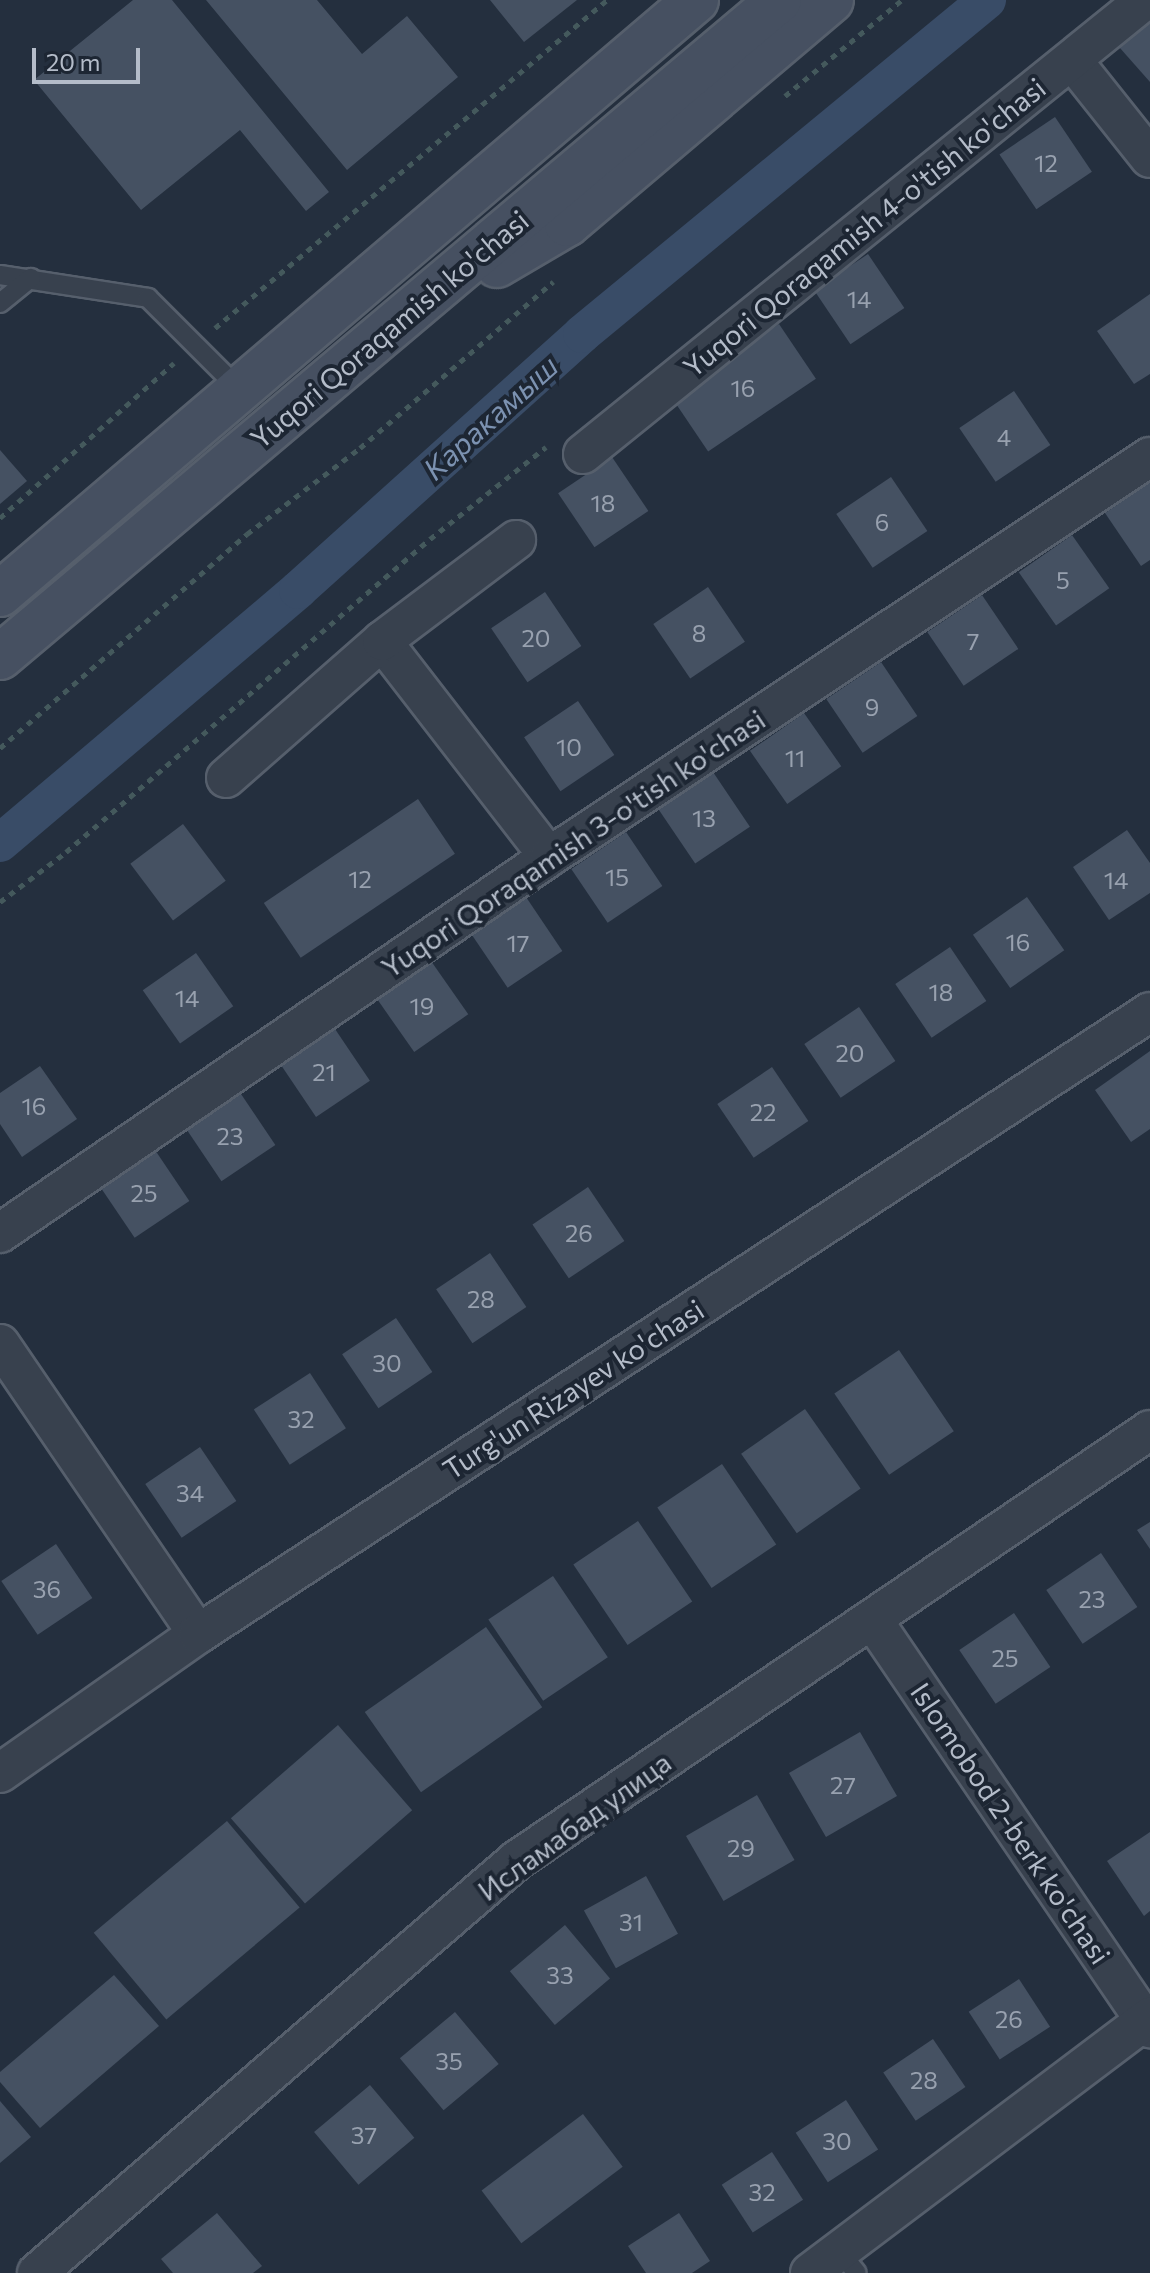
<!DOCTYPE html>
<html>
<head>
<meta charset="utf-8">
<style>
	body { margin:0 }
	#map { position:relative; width:1150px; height:2273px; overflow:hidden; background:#242f3e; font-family:Commissioner,sans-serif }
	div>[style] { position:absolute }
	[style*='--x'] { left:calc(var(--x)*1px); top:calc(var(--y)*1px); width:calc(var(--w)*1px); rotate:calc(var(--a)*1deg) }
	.canal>* { height:38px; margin:-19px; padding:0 19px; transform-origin:19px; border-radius:19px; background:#394c67 }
	.building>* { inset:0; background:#455162; transform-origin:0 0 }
	.path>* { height:5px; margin-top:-2.5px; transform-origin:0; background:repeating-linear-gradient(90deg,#44595c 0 6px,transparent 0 12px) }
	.roads { filter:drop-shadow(2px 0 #565f6c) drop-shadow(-2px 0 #565f6c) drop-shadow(0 2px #565f6c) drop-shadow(0 -2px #565f6c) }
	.lane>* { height:18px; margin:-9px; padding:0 9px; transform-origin:9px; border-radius:9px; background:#38414e }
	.street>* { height:38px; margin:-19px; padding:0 19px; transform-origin:19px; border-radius:19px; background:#38414e }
	.secondary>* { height:44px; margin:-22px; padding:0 22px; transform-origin:22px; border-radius:22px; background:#465061 }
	span { translate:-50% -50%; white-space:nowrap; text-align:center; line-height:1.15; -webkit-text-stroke:8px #1d2633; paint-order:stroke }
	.number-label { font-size:24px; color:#98a1af }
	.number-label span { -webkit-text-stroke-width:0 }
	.street-label { font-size:28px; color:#b4bcc9 }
	.water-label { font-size:30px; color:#7c92b1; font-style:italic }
	.scale { position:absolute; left:32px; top:48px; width:108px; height:36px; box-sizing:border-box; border:4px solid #b4bcc9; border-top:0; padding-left:10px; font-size:24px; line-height:28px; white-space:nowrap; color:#b4bcc9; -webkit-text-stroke:6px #1d2633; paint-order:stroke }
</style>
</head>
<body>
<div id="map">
	<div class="canal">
		<div style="--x:0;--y:843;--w:391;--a:-40.3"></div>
		<div style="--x:298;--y:590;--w:382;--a:-42"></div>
		<div style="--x:582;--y:334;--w:525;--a:-39.51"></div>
	</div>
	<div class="building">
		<div style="clip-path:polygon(133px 0,172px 0,329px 192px,306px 211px,240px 130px,141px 210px,34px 80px)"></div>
		<div style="clip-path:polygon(206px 0,317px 0,362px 54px,407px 16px,458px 77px,347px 170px)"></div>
		<div style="clip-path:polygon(490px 0,577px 0,524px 42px)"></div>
		<div style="clip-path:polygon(1150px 5px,1150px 82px,1112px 39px)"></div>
		<div style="left:1055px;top:117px;width:66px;height:67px;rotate:56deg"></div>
		<div style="left:868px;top:254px;width:65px;height:65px;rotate:56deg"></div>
		<div style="clip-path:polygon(1150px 294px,1150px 374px,1134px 384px,1097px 331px)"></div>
		<div style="left:779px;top:324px;width:66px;height:130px;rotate:56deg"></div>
		<div style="left:1014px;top:391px;width:65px;height:66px;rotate:56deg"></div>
		<div style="clip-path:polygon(0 450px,27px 481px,0 504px)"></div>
		<div style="left:612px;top:457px;width:65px;height:65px;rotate:56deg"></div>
		<div style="left:891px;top:477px;width:65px;height:66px;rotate:56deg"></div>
		<div style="clip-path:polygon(1150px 482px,1150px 560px,1141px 566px,1105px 513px)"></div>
		<div style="left:1072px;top:535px;width:65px;height:65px;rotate:55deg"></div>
		<div style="left:708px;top:587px;width:66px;height:66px;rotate:56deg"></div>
		<div style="left:545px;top:592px;width:65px;height:65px;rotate:56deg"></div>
		<div style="left:982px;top:595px;width:65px;height:66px;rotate:56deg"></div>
		<div style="left:881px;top:662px;width:65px;height:66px;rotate:56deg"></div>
		<div style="left:578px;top:701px;width:65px;height:65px;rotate:56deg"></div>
		<div style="left:804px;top:713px;width:65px;height:66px;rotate:55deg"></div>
		<div style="left:713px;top:772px;width:66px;height:66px;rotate:56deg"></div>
		<div style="left:418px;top:799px;width:66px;height:186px;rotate:56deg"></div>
		<div style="left:183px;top:824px;width:71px;height:66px;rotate:53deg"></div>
		<div style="clip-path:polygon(1127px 830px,1150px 863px,1150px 893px,1109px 920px,1073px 867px)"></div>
		<div style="left:626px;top:832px;width:65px;height:66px;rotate:56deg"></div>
		<div style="left:526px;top:897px;width:65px;height:66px;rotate:56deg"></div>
		<div style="left:1027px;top:897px;width:65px;height:66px;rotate:55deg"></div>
		<div style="left:950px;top:947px;width:65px;height:66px;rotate:56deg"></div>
		<div style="left:196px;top:953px;width:65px;height:65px;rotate:55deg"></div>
		<div style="left:431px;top:961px;width:65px;height:66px;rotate:55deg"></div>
		<div style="left:859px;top:1007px;width:65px;height:66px;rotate:56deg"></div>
		<div style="left:333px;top:1026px;width:66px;height:65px;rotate:56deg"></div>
		<div style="clip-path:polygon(1150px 1051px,1150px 1129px,1131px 1142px,1095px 1090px)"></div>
		<div style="clip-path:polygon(40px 1066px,77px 1119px,22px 1157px,0 1124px,0 1093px)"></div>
		<div style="left:772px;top:1067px;width:65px;height:66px;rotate:56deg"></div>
		<div style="left:239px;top:1091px;width:65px;height:65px;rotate:56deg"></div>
		<div style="left:153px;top:1147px;width:65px;height:66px;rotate:56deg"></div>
		<div style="left:588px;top:1187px;width:65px;height:67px;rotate:56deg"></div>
		<div style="left:490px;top:1253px;width:65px;height:65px;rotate:56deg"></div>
		<div style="left:396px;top:1318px;width:65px;height:65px;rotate:56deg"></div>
		<div style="left:899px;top:1350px;width:98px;height:78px;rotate:56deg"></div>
		<div style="left:310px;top:1373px;width:66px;height:67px;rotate:57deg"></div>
		<div style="left:805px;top:1409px;width:97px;height:78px;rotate:55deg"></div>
		<div style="left:200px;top:1447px;width:65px;height:66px;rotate:56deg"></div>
		<div style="left:722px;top:1464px;width:97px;height:78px;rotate:56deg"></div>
		<div style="left:638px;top:1521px;width:97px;height:78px;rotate:56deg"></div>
		<div style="clip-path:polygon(1150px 1522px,1150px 1549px,1137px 1530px)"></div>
		<div style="left:56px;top:1544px;width:65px;height:66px;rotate:56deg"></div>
		<div style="left:1101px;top:1553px;width:65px;height:66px;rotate:56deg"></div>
		<div style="left:553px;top:1576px;width:98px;height:78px;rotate:56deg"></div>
		<div style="left:1014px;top:1613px;width:65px;height:66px;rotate:56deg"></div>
		<div style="left:486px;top:1627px;width:98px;height:148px;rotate:55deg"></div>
		<div style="left:338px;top:1725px;width:113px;height:142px;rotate:49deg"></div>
		<div style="left:860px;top:1732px;width:74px;height:82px;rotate:60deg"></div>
		<div style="left:757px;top:1795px;width:75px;height:82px;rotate:60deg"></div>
		<div style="left:227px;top:1821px;width:113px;height:174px;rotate:50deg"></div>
		<div style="clip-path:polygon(1150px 1832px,1150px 1911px,1144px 1916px,1107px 1861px)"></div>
		<div style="left:646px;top:1876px;width:66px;height:71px;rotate:61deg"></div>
		<div style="left:565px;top:1925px;width:70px;height:72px;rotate:50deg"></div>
		<div style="clip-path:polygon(114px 1975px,159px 2026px,40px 2128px,0 2082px,0 2072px)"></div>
		<div style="left:1019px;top:1979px;width:57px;height:60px;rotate:57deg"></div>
		<div style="left:455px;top:2012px;width:68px;height:72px;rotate:50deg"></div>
		<div style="left:933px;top:2039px;width:58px;height:60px;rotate:56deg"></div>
		<div style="left:370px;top:2085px;width:69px;height:73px;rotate:50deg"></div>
		<div style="left:846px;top:2100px;width:59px;height:60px;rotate:57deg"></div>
		<div style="clip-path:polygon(0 2101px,31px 2137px,0 2163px)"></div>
		<div style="left:583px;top:2114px;width:66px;height:127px;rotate:53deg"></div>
		<div style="left:772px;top:2152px;width:57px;height:60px;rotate:57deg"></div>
		<div style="clip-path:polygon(217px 2213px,262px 2266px,253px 2273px,173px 2273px,161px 2259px)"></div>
		<div style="clip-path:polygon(679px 2213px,710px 2261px,692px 2273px,646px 2273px,628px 2246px)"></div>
	</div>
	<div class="path">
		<div style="--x:785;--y:96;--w:151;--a:-39.4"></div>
		<div style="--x:215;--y:328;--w:511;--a:-39.92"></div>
		<div style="--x:0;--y:518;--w:233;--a:-41.7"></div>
		<div style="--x:0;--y:748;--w:327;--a:-40.9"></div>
		<div style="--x:247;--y:534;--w:142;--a:-37.3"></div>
		<div style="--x:360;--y:448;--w:255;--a:-40.7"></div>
		<div style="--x:0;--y:902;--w:83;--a:-37.1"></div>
		<div style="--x:66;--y:852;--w:480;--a:-40.7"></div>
		<div style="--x:430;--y:539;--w:148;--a:-38.4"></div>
	</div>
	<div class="roads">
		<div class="lane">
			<div style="--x:0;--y:275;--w:150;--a:8.8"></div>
			<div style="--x:148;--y:298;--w:132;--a:45"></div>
			<div style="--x:0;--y:303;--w:40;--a:-39"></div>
			<div style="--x:839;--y:2251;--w:28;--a:51"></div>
		</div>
		<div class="street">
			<div style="--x:1072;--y:60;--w:125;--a:51.5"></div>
			<div style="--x:583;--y:454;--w:722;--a:-38.93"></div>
			<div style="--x:382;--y:641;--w:273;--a:52.3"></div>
			<div style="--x:226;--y:778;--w:208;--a:-41.3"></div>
			<div style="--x:382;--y:641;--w:168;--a:-37"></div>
			<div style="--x:0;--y:1233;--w:665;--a:-34.41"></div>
			<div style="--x:549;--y:857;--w:722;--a:-33.65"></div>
			<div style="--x:0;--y:1344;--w:351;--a:55.7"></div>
			<div style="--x:872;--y:1619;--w:495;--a:55.8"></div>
			<div style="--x:0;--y:1773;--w:242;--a:-35.1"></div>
			<div style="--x:198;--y:1634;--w:1137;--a:-33.16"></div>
			<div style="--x:37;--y:2273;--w:633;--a:-40.71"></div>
			<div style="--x:517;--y:1860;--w:765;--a:-34.19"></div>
			<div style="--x:810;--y:2273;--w:426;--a:-37"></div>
		</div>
		<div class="secondary">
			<div style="--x:497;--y:265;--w:81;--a:-30.4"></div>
			<div style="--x:567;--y:224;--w:346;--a:-40.3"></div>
			<div style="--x:0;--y:594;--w:915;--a:-40.48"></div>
			<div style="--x:0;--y:657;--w:1019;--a:-40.14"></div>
		</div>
	</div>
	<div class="number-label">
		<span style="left:1046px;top:163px">12</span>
		<span style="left:859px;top:299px">14</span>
		<span style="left:743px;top:388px">16</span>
		<span style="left:1004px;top:437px">4</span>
		<span style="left:603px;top:503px">18</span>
		<span style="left:882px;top:522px">6</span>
		<span style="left:1063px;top:580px">5</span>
		<span style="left:699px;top:633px">8</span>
		<span style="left:536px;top:638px">20</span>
		<span style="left:973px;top:641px">7</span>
		<span style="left:872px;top:707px">9</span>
		<span style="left:569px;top:747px">10</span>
		<span style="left:795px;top:758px">11</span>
		<span style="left:704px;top:818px">13</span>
		<span style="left:617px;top:877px">15</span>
		<span style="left:360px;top:879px">12</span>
		<span style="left:1116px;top:880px">14</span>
		<span style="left:1018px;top:942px">16</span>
		<span style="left:518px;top:943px">17</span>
		<span style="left:941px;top:992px">18</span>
		<span style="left:187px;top:998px">14</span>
		<span style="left:422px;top:1006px">19</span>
		<span style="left:850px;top:1053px">20</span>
		<span style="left:324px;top:1072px">21</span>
		<span style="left:34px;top:1106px">16</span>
		<span style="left:763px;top:1112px">22</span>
		<span style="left:230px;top:1136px">23</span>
		<span style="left:144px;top:1193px">25</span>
		<span style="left:579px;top:1233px">26</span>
		<span style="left:481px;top:1299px">28</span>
		<span style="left:387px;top:1363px">30</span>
		<span style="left:301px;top:1419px">32</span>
		<span style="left:190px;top:1493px">34</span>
		<span style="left:47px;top:1589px">36</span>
		<span style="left:1092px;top:1599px">23</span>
		<span style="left:1005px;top:1658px">25</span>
		<span style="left:843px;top:1785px">27</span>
		<span style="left:741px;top:1848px">29</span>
		<span style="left:631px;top:1922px">31</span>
		<span style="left:560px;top:1975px">33</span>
		<span style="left:1009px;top:2019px">26</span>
		<span style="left:449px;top:2061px">35</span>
		<span style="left:924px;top:2080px">28</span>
		<span style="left:364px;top:2135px">37</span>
		<span style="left:837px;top:2141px">30</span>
		<span style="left:762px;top:2192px">32</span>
	</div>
	<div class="street-label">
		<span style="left:864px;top:227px;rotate:-39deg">Yuqori Qoraqamish 4-o'tish ko'chasi</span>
		<span style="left:389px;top:329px;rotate:-40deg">Yuqori Qoraqamish ko'chasi</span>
		<span style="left:573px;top:843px;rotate:-34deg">Yuqori Qoraqamish 3-o'tish ko'chasi</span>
		<span style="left:573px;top:1389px;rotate:-33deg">Turg'un Rizayev ko'chasi</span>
		<span style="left:1011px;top:1823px;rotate:56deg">Islomobod 2-berk ko'chasi</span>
		<span style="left:574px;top:1826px;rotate:-36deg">Исламабад улица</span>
	</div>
	<div class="water-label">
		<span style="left:490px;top:417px;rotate:-42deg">Каракамыш</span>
	</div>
	<div class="scale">20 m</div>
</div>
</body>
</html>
